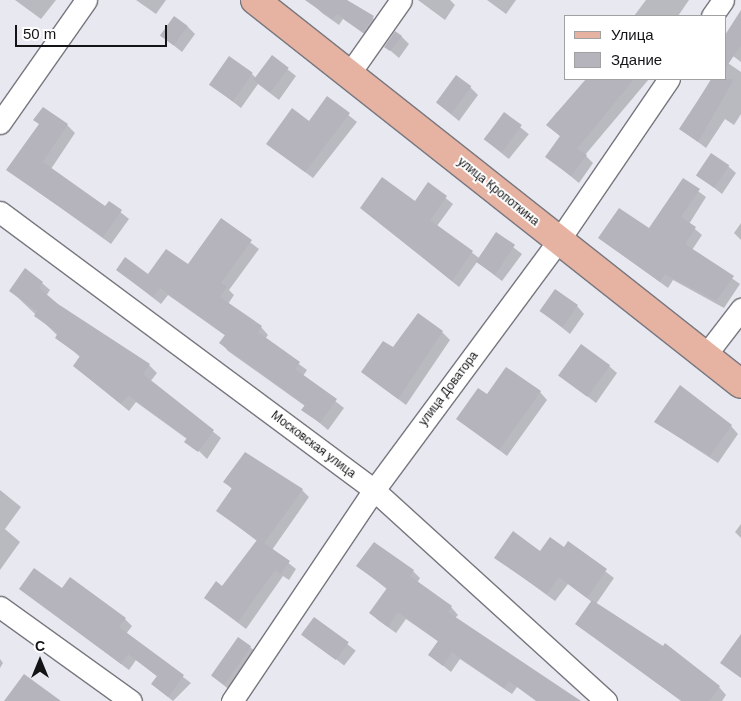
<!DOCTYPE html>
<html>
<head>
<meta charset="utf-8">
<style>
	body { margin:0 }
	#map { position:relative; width:741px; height:701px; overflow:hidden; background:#e8e8f0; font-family:Helvetica,sans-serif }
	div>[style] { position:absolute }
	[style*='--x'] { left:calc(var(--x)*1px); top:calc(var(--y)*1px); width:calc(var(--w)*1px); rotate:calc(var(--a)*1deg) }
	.shadow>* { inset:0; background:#0003; transform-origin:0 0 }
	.building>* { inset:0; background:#b5b4bc; transform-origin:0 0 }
	.roads { filter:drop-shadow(1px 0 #78777f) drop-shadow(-1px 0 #78777f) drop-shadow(0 1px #78777f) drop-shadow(0 -1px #78777f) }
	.minor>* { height:21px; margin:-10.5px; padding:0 10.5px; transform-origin:10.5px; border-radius:10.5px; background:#fff }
	.major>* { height:28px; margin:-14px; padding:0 14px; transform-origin:14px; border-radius:14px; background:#e6b3a2 }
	span { translate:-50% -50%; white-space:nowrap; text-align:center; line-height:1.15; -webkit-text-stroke:4px #fff; paint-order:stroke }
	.street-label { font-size:12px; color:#141417 }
	.legend { position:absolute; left:564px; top:15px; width:162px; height:65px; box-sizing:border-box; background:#fff; border:1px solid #a1a1a2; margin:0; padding:6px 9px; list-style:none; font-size:15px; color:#141417 }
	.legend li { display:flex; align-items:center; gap:10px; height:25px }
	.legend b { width:25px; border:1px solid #a1a1a2 }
	.north { position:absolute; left:15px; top:636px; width:50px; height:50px; -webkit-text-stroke:4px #fff; paint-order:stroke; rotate:0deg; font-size:14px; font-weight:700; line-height:20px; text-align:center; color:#141417 }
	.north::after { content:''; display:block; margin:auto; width:18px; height:22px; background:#141417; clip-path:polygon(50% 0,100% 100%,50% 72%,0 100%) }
	.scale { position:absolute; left:15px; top:25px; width:152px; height:22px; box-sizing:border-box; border:2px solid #141417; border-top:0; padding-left:6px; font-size:15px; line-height:18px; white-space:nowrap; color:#141417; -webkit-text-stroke:4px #fff; paint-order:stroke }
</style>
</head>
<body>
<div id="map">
	<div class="shadow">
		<div style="clip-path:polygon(15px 0,56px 0,41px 19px)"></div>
		<div style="clip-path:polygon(136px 0,166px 0,156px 14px)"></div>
		<div style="clip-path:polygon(321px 0,346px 0,380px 23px,370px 38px,343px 19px,339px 25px,322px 13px,316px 7px)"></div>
		<div style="clip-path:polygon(418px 0,450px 0,455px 5px,445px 20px)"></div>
		<div style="clip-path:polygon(487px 0,516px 0,506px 14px)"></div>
		<div style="clip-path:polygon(646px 0,689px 0,678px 16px,634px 16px)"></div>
		<div style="clip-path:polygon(734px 23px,741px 28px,741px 62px,725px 50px,725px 37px)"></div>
		<div style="clip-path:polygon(187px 26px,195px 34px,182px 52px,162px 36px)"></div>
		<div style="clip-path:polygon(401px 36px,409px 44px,399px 58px,385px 46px)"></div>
		<div style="clip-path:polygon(272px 57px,296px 76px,279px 100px,258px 84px,241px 108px,210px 84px,252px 74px,256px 78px)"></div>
		<div style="clip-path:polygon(725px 61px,741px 72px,741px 114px,734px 125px,725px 119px,706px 148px,681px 129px,711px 79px,725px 79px)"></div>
		<div style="clip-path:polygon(587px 79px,649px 79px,585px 155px,593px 163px,579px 183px,547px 157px,561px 137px,548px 125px,557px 112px,561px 115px)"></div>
		<div style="clip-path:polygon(470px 87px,478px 95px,459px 121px,437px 103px)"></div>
		<div style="clip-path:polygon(327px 98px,357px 122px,313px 178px,267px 144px,309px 122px)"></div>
		<div style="left:504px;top:114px;width:32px;height:32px;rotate:39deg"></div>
		<div style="clip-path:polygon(40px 125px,67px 125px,75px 133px,51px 169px,106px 208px,109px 203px,129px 219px,111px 244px,8px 170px)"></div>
		<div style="clip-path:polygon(728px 166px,736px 173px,722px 194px,698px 175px)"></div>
		<div style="clip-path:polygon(683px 180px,706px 197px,689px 224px,702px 235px,692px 250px,740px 284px,724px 308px,673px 280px,668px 288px,600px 238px,650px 230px)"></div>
		<div style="clip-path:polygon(428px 184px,453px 204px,437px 226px,479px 258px,496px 234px,522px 254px,502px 281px,477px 262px,459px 287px,362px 208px,415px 202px)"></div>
		<div style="clip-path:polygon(221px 220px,259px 249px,229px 290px,234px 295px,228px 304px,261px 327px,268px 335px,265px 339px,307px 370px,303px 376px,344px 408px,328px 430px,303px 409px,305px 406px,228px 351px,221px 343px,226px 336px,168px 295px,161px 304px,117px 270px,149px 276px,188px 266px)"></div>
		<div style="clip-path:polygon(741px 223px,741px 240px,734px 233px)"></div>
		<div style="clip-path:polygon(42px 283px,50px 290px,46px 296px,57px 305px,149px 365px,157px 373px,150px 382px,221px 438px,207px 459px,187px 439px,136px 402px,129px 411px,74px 366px,80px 357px,11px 291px)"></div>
		<div style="clip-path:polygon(577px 306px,584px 314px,570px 334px,541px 311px)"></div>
		<div style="clip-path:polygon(442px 332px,450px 340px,406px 405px,362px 372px,393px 349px)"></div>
		<div style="clip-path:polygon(609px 366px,617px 373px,596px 403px,560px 375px)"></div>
		<div style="clip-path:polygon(540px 392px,547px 400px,507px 456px,458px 419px)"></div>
		<div style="clip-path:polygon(655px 422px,731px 426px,738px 434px,718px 463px)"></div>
		<div style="clip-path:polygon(225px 482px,302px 490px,309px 497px,272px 550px,296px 569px,289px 580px,283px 576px,246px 629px,205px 598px,223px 588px,257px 541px,218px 511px,233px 490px)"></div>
		<div style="clip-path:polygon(0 490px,21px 507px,5px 529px,20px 542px,0 570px)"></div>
		<div style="clip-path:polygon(741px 524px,741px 538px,735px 532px)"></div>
		<div style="clip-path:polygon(374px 543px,413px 571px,420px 578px,417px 583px,451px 607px,458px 615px,455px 618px,576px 701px,536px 701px,517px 687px,512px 694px,460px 659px,451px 672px,430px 655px,439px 642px,406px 619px,396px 633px,378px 620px,371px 613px,388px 590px,358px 566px)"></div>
		<div style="clip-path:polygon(568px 543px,614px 578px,596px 604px,719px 687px,726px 695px,722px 701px,681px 701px,576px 624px,592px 602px,568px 584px,555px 601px,496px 558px,564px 548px)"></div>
		<div style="clip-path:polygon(21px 589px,62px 590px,125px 619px,132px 626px,126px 634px,191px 683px,173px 701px,152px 684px,158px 677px,136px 660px,129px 670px)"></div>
		<div style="left:314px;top:618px;width:53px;height:19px;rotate:38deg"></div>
		<div style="clip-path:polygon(250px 647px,258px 654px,231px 691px,212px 676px)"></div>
		<div style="clip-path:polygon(0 659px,3px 663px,0 668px)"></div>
	</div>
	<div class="building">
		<div style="clip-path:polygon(305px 0,347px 0,374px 16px,363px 32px,337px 14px,332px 19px)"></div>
		<div style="clip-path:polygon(741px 10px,741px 45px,725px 69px,725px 35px)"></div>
		<div style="left:174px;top:16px;width:17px;height:24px;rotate:36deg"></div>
		<div style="clip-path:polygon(395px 31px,402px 36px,390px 51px,384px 47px)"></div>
		<div style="left:272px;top:55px;width:21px;height:31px;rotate:37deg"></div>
		<div style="left:229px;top:56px;width:29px;height:35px;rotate:35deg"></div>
		<div style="left:456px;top:75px;width:19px;height:34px;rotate:36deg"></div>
		<div style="clip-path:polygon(586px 79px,634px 79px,577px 149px,587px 155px,571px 176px,545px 157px,560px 136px,546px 125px)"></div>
		<div style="clip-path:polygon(712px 79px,734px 79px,698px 142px,679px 129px)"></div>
		<div style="clip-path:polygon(327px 96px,350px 113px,305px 172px,266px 144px,292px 108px,309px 121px)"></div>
		<div style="clip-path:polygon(43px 107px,68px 124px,43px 162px,105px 206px,109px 201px,122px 210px,103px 237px,6px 170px,39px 124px,33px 120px)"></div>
		<div style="left:504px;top:112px;width:22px;height:34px;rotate:36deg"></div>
		<div style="left:711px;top:153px;width:22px;height:27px;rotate:34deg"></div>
		<div style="clip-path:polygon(382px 177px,415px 201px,428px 182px,447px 196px,430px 220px,473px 251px,452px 281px,360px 208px)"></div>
		<div style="clip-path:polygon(683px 178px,700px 189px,681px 217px,696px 227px,685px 244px,734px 276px,716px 301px,665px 274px,660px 282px,598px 238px,619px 208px,649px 228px)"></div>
		<div style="clip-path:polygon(221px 218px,252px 240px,221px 283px,227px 287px,220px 297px,262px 326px,258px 332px,300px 362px,295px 369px,337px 399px,320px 423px,301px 410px,305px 405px,219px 343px,225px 335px,160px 288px,153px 297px,116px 270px,125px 257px,148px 274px,166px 249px,188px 264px)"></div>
		<div style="left:496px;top:232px;width:23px;height:36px;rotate:34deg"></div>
		<div style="clip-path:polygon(25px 268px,43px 282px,39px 288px,58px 304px,150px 364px,143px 374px,214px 430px,198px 452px,184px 442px,187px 438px,128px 395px,121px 404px,73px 366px,80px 356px,55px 338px,58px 333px,34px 316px,37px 311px,9px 291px)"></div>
		<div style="left:555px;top:289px;width:28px;height:27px;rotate:35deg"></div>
		<div style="clip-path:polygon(418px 313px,443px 331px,398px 399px,361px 372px,383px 341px,393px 347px)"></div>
		<div style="left:581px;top:344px;width:36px;height:39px;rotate:36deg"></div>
		<div style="clip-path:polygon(506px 367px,541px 391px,499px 450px,456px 419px,478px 388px,487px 394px)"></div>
		<div style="clip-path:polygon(680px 385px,732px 425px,710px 456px,654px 422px)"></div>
		<div style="clip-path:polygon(245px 452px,303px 489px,264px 543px,290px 561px,281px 574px,275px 570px,238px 622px,204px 598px,216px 581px,222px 586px,257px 540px,216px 511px,232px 488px,223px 482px)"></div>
		<div style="clip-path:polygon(513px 531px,540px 551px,550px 537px,564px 547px,568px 541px,607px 569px,587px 598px,559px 577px,547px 594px,494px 558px)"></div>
		<div style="clip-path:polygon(374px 542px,414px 570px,410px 576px,452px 606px,448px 612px,581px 701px,537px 701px,509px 681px,504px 688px,452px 652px,443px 666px,428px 655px,438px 641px,398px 612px,388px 627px,369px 613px,387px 588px,356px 566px)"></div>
		<div style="clip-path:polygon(34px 568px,62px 588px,70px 577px,126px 618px,119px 627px,184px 675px,168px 697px,151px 684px,157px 676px,128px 654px,121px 664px,19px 589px)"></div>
		<div style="clip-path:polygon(592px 600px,663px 646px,665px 643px,720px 686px,709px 701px,682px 701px,575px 624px)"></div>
		<div style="left:314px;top:617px;width:43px;height:22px;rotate:36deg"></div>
		<div style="clip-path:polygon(741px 634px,741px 678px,720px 663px)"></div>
		<div style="left:238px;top:637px;width:16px;height:47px;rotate:35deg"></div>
		<div style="clip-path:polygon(24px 674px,61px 701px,4px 701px)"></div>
	</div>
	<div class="roads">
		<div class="minor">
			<div style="--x:712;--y:16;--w:19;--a:-55"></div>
			<div style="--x:349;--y:74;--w:90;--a:-54.9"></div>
			<div style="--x:0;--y:123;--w:150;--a:-55"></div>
			<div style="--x:0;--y:212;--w:466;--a:36.6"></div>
			<div style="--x:374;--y:490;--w:314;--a:42.3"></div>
			<div style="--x:704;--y:357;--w:61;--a:-52.4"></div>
			<div style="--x:0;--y:607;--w:161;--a:35.7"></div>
			<div style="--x:232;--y:701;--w:254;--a:-56.1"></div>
			<div style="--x:374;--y:490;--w:311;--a:-53.5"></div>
			<div style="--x:559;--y:240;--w:195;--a:-55.7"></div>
		</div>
		<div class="major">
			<div style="--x:255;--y:0;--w:619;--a:38.31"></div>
		</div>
	</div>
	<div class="street-label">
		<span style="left:498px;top:192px;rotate:39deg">улица Кропоткина</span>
		<span style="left:449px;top:389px;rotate:-53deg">улица Доватора</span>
		<span style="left:313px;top:445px;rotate:37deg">Московская улица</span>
	</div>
	<ul class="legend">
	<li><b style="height:6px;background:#e6b3a2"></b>Улица</li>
	<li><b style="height:14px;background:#b5b4bc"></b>Здание</li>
	</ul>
	<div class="north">С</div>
	<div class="scale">50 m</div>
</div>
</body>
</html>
